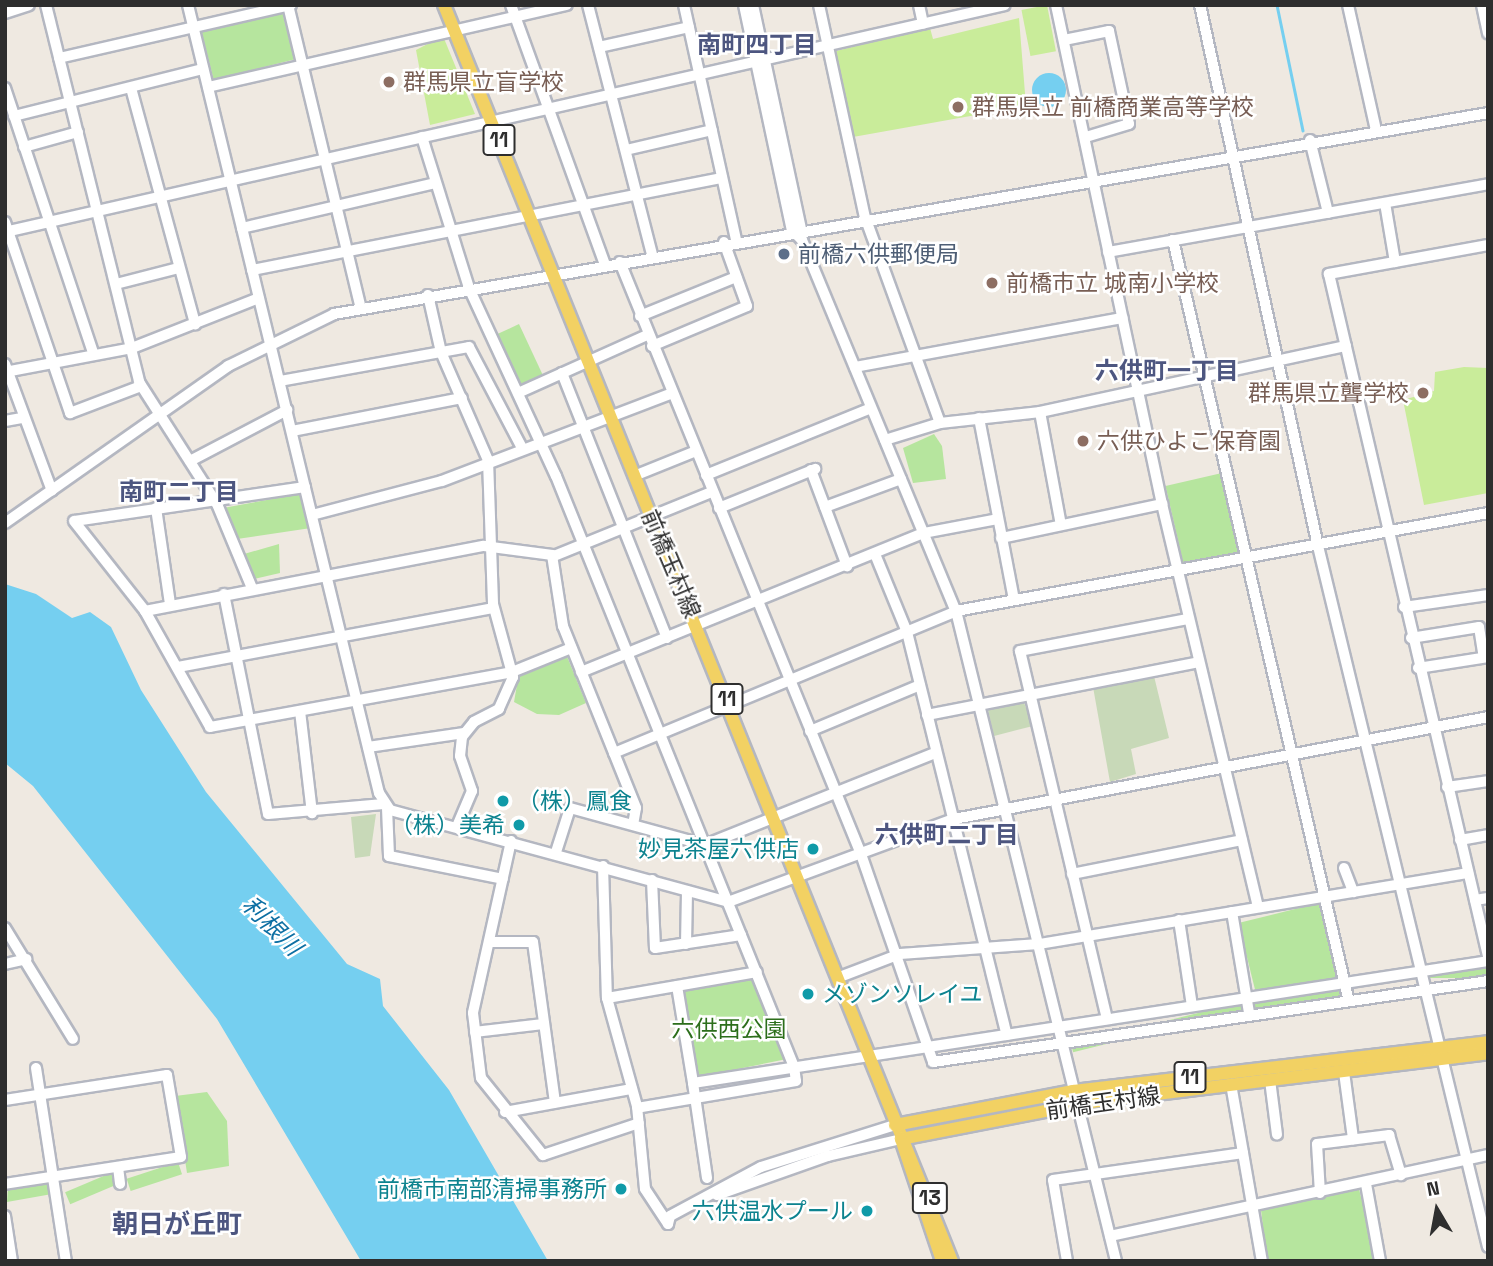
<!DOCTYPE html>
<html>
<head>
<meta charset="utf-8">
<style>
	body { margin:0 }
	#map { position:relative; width:1493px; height:1266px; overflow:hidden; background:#efe9e1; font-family:"Space Grotesk","Noto Sans JP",sans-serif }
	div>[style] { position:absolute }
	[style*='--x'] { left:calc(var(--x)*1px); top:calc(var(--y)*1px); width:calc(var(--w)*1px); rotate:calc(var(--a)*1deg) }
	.green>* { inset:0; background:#b6e59e; transform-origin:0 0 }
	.cemetery>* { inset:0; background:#c8d9b8 }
	.pitch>* { inset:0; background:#c9ec9a; transform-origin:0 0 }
	.water>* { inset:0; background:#75cff0 }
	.round { border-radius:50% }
	.stream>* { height:2.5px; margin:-1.25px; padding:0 1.25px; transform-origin:1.25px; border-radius:1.25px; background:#75cff0 }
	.roads { filter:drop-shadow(2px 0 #b4b7c1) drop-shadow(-2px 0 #b4b7c1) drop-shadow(0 2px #b4b7c1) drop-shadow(0 -2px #b4b7c1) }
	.minor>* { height:10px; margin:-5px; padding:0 5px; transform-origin:5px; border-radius:5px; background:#fff }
	.major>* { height:12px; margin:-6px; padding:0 6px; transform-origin:6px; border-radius:6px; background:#f2d163 }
	.dots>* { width:19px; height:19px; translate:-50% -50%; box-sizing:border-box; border:4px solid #fff; border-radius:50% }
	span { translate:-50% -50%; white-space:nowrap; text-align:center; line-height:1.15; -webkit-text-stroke:5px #fff; paint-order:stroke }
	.shield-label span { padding:2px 5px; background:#fff; border:2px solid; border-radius:5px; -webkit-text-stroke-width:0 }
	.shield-label { font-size:21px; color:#2e2e2e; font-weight:700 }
	.education-label { font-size:23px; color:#785e54 }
	.left { translate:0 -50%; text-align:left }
	.right { translate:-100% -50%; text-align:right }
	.service-label { font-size:23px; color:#4e5e75 }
	.street-label { font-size:23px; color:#2e2e2e }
	.culture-label { font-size:23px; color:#0d838f }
	.park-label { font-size:23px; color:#2c6e1b }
	.neighbourhood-label { font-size:24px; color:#4d5680; font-weight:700 }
	.water-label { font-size:24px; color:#0d6fa3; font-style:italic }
	.quarter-label { font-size:26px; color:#4d5680; font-weight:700 }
	.frame { position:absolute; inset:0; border:7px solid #2e2e2e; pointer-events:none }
	.north { position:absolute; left:1402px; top:1175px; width:70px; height:70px; -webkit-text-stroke:5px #fff; paint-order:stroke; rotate:350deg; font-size:19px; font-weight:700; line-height:28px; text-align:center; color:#2e2e2e }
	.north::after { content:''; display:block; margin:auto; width:24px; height:32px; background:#2e2e2e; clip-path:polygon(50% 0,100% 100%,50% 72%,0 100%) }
</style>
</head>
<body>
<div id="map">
	<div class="green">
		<div style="left:282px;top:11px;width:50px;height:83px;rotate:76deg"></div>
		<div style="left:519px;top:324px;width:59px;height:25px;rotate:65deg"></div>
		<div style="clip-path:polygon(934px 434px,942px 446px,946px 479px,913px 483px,903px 448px)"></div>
		<div style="left:1222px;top:473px;width:81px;height:58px;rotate:77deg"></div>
		<div style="clip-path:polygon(300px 494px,311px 528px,237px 539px,223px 508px)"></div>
		<div style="clip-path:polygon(279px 544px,280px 573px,254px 579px,244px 554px)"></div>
		<div style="clip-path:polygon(566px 654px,586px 703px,559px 715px,537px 714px,514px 702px,519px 673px)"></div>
		<div style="left:1319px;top:903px;width:80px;height:83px;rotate:76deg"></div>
		<div style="left:1488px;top:965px;width:13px;height:58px;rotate:90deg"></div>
		<div style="clip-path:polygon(751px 978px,787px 1059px,698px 1077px,681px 992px)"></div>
		<div style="clip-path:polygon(1341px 987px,1341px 996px,1256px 1009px,1252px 1003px)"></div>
		<div style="left:1242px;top:1002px;width:8px;height:176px;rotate:76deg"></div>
		<div style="clip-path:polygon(207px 1092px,227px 1121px,229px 1166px,187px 1173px,175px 1096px)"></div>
		<div style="left:178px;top:1162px;width:13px;height:54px;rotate:72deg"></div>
		<div style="left:113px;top:1172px;width:13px;height:52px;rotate:67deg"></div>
		<div style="clip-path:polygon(46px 1182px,52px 1194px,7px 1202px,8px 1188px)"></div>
		<div style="clip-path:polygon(1359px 1189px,1377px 1261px,1267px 1261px,1261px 1210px)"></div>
	</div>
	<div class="cemetery">
		<div style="clip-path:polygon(1154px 676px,1169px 738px,1131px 749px,1136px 774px,1110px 782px,1093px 687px)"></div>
		<div style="clip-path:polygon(1023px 700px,1033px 726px,994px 736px,987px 706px)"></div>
		<div style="clip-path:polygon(376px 814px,370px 856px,355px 858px,351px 817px)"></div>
	</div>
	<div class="pitch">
		<div style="left:1047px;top:5px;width:47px;height:26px;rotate:79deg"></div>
		<div style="clip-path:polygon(1019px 18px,1026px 106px,853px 137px,836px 51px,930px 28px,933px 39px)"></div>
		<div style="clip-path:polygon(443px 36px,475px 114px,430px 125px,416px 50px)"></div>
		<div style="clip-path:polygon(1464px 367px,1488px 368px,1488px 493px,1424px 505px,1403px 400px,1434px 391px,1435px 372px)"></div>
	</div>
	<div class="water">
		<div class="round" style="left:1032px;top:73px;width:34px;height:34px"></div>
		<div style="clip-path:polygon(5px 584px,36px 594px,72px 618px,90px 612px,111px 627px,141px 690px,206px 792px,347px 964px,380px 979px,383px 1006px,449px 1090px,548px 1261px,361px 1261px,217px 1019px,33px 786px,5px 763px)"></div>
	</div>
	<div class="stream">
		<div style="--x:1277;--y:5;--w:128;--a:78.3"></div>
	</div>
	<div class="roads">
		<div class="minor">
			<div style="--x:46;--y:5;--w:388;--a:76.1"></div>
			<div style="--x:139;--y:382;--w:145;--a:57.4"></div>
			<div style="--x:217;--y:504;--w:91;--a:67.4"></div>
			<div style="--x:188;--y:5;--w:811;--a:76.38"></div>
			<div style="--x:379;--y:793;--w:20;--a:57"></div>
			<div style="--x:390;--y:810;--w:350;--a:15.2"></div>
			<div style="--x:728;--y:902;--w:241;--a:-20.2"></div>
			<div style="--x:954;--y:819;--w:544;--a:-10.81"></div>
			<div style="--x:288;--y:5;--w:312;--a:76.5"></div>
			<div style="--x:511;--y:5;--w:276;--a:70.1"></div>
			<div style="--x:588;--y:5;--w:258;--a:75.6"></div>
			<div style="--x:684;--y:5;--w:241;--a:77.5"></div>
			<div style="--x:744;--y:5;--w:230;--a:78"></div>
			<div style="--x:792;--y:230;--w:14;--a:45"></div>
			<div style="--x:802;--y:240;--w:402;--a:67.5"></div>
			<div style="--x:956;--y:611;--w:669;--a:76.17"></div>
			<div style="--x:753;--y:5;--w:234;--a:77.9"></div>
			<div style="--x:819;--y:5;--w:217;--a:77.8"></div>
			<div style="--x:865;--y:217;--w:219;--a:70"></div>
			<div style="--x:919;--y:5;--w:19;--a:78"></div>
			<div style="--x:1056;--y:5;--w:510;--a:78.01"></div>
			<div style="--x:1162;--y:504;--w:414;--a:76.6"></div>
			<div style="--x:1200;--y:5;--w:554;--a:77.7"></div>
			<div style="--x:1318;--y:546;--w:721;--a:76.37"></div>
			<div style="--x:1348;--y:5;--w:128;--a:77.4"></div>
			<div style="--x:1482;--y:5;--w:29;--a:78"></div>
			<div style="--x:5;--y:13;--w:25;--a:-18"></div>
			<div style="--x:1064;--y:40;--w:46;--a:-11.3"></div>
			<div style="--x:1109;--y:31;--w:95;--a:77.9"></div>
			<div style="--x:1129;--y:124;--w:45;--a:163.2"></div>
			<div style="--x:599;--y:47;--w:92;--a:-12.5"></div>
			<div style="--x:59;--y:58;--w:238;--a:-12.9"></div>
			<div style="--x:208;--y:87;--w:368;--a:-12.9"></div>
			<div style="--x:5;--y:88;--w:281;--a:71.6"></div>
			<div style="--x:131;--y:88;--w:245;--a:74.8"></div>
			<div style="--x:14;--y:116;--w:195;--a:-14"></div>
			<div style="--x:422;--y:137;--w:158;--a:72.7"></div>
			<div style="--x:469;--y:288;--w:207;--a:65.2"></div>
			<div style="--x:556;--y:476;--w:637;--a:68.06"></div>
			<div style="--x:794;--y:1067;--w:14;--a:82"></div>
			<div style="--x:796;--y:1081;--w:161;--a:170.4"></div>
			<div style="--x:1310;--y:140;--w:75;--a:76.1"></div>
			<div style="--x:24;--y:147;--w:56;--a:-15.5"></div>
			<div style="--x:626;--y:150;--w:88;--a:-13.1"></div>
			<div style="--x:1385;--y:203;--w:60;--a:80.4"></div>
			<div style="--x:5;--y:222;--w:202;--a:71.2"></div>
			<div style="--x:70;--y:413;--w:76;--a:-20.8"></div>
			<div style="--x:242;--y:228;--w:198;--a:-13.1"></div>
			<div style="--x:5;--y:232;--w:1025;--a:-12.79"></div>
			<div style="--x:1173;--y:240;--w:778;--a:77"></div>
			<div style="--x:1488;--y:245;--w:162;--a:169.7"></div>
			<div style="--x:1329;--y:274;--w:700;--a:76.88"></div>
			<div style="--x:1108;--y:252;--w:386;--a:-10.1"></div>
			<div style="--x:620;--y:262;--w:639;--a:67.85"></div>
			<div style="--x:861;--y:854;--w:220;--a:70.9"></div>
			<div style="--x:933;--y:1062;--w:561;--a:-8.3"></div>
			<div style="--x:252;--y:270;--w:479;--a:-11.1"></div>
			<div style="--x:116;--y:284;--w:65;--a:-14.3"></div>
			<div style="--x:428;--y:295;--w:58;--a:77.2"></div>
			<div style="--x:441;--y:352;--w:118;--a:66.5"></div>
			<div style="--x:488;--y:460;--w:144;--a:88"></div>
			<div style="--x:493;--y:604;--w:76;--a:74.7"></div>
			<div style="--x:513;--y:677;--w:35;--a:114"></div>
			<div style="--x:499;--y:709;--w:28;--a:153"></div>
			<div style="--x:474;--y:722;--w:19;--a:129"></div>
			<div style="--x:462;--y:737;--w:19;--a:96"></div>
			<div style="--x:460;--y:756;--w:37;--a:71"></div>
			<div style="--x:472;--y:791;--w:39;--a:113"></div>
			<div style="--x:640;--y:316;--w:104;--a:-22.1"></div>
			<div style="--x:652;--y:346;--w:103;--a:-22.8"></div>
			<div style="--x:747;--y:306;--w:68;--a:-109.8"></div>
			<div style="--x:5;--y:364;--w:135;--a:69.7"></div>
			<div style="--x:855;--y:367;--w:272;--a:-10.4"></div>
			<div style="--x:5;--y:372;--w:129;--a:-10.7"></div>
			<div style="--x:132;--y:348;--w:136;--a:-21.5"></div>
			<div style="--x:562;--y:373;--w:285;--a:68.4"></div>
			<div style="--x:280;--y:381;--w:192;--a:-10.2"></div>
			<div style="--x:469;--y:347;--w:112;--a:62.3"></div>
			<div style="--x:518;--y:393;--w:141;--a:-24.2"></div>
			<div style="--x:1040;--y:412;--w:115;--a:79.5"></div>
			<div style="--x:979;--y:418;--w:184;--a:79.1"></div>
			<div style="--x:5;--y:421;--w:17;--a:-10"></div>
			<div style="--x:292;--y:431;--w:173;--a:-11"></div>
			<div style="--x:885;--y:440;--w:58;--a:-17.2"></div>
			<div style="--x:940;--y:423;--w:101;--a:-6.3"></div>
			<div style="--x:1040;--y:412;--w:313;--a:-12.2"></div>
			<div style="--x:190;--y:461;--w:110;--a:-27.7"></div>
			<div style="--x:811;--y:470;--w:103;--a:69.4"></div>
			<div style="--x:706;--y:475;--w:178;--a:-22.1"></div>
			<div style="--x:634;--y:476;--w:67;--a:-22"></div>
			<div style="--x:305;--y:487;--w:233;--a:171.6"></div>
			<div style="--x:74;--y:521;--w:115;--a:51.7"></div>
			<div style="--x:145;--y:611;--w:133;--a:60.7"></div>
			<div style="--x:210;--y:727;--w:307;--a:-10.3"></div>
			<div style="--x:512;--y:672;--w:64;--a:-22.1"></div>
			<div style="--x:825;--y:507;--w:81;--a:-20.2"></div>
			<div style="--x:156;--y:508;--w:97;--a:81.7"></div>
			<div style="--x:719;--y:508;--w:104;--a:-22.1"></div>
			<div style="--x:312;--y:515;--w:134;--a:-14.7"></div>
			<div style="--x:442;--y:481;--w:246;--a:-20.9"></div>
			<div style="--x:5;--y:523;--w:273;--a:-35.1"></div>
			<div style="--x:228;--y:366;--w:118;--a:-26.1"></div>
			<div style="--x:334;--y:314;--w:1171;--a:-9.88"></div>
			<div style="--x:1001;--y:538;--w:165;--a:-11.9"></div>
			<div style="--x:875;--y:554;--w:84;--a:67.7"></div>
			<div style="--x:907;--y:632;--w:415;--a:76.1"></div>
			<div style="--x:554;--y:556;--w:170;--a:-22.1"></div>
			<div style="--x:224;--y:594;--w:224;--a:78.7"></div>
			<div style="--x:268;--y:814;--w:116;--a:-4.9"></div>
			<div style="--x:1404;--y:607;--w:85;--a:-8.1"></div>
			<div style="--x:145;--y:611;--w:345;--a:-10.9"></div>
			<div style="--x:484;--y:546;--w:69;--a:7.5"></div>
			<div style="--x:552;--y:555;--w:72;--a:81.2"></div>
			<div style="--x:563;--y:626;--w:196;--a:68.1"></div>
			<div style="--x:636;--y:808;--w:17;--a:100"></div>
			<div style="--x:1411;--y:638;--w:69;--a:-9.2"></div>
			<div style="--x:1479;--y:627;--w:30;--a:81"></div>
			<div style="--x:178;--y:667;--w:320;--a:-10.6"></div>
			<div style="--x:1418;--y:668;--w:71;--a:-8.9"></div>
			<div style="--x:581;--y:672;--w:370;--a:-22.1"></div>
			<div style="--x:924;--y:533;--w:75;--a:-10.7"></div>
			<div style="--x:300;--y:711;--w:103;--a:83.3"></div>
			<div style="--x:927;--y:715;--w:277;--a:-11"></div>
			<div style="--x:810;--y:731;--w:119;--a:-22.7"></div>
			<div style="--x:368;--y:747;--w:97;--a:-8.3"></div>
			<div style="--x:614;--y:753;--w:370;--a:-22.5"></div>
			<div style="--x:956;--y:611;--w:541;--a:-10.44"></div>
			<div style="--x:1447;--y:787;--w:41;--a:-8.3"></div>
			<div style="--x:387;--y:808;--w:48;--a:87.6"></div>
			<div style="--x:389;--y:856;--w:116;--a:11.4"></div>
			<div style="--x:1460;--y:840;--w:28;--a:-10"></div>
			<div style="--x:511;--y:841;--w:176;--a:102.5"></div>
			<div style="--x:473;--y:1013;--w:65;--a:83"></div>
			<div style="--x:481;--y:1078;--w:99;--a:51.2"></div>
			<div style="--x:543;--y:1155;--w:101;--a:-18.4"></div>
			<div style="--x:556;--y:852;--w:46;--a:-72.3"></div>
			<div style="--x:570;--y:808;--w:140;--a:15.3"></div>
			<div style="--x:705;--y:845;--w:245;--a:-21.8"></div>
			<div style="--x:603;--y:866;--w:132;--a:88.3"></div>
			<div style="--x:607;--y:998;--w:112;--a:74.5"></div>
			<div style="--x:637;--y:1106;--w:83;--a:84.5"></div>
			<div style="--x:645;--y:1189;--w:42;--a:56.7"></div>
			<div style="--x:1344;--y:868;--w:26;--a:69"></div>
			<div style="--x:1072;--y:874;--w:173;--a:-11.3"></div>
			<div style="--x:652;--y:880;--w:68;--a:87.5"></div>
			<div style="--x:655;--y:948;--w:87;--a:-8.6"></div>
			<div style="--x:1475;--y:900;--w:13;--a:-9"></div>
			<div style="--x:1232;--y:912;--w:102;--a:80.4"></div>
			<div style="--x:1179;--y:920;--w:87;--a:81.4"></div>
			<div style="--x:5;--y:928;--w:130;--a:58.5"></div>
			<div style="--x:489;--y:942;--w:44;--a:0"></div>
			<div style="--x:533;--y:942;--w:162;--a:82.2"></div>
			<div style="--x:686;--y:944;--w:53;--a:-88.9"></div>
			<div style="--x:5;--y:964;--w:22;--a:-13"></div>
			<div style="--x:837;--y:978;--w:67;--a:-20.9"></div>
			<div style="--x:900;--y:954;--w:139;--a:-4.1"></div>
			<div style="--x:1039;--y:944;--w:435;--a:-9.4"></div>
			<div style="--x:677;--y:986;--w:98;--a:80.6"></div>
			<div style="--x:693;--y:1083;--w:804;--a:-8.72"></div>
			<div style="--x:607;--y:998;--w:152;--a:-9.8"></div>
			<div style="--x:1107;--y:1019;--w:378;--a:-103.3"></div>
			<div style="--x:1020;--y:651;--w:171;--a:-10.8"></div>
			<div style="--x:475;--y:1032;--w:68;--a:-6.7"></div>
			<div style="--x:36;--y:1068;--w:195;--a:81.2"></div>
			<div style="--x:1344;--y:1072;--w:68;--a:82.3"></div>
			<div style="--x:1270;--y:1080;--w:55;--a:82.7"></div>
			<div style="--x:693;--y:1083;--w:96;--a:81.6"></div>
			<div style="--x:1231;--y:1084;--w:180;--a:80.1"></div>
			<div style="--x:5;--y:1100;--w:164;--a:-8.8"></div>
			<div style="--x:167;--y:1075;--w:83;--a:80.3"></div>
			<div style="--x:181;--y:1157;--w:178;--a:171.3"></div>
			<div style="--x:505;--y:1112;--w:129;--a:-10.3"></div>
			<div style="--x:118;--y:1167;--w:17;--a:83"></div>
			<div style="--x:1366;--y:1184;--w:78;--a:79.7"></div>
			<div style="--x:1320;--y:1193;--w:49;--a:-93.5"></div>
			<div style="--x:1317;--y:1144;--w:73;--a:-7.1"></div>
			<div style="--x:1389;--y:1135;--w:42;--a:73.3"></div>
			<div style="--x:717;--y:1195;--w:118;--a:-19.4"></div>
			<div style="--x:828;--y:1156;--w:75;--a:-13.1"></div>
			<div style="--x:5;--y:1216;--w:46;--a:81.2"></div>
			<div style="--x:668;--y:1224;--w:8;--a:-76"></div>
			<div style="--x:670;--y:1216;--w:103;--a:-28.3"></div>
			<div style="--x:761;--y:1167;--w:140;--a:-17.4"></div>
			<div style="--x:1110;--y:1236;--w:387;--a:-12.1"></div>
			<div style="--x:1067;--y:1261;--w:82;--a:-99.8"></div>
			<div style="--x:1053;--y:1180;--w:192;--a:-8.1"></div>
		</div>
		<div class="major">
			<div style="--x:444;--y:5;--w:1355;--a:67.98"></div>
			<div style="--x:895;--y:1125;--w:181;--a:-10.8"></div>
			<div style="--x:1073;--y:1091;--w:418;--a:-6.7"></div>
			<div style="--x:901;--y:1139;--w:194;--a:-11"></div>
			<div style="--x:1091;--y:1102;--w:400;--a:-7"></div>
			<div style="--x:901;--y:1139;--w:129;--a:71.4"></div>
		</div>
	</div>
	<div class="dots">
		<div style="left:389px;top:82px;background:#8d6e63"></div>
		<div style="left:958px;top:107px;background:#8d6e63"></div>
		<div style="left:784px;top:254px;background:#5c6f8a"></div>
		<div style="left:992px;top:283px;background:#8d6e63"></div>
		<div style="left:1423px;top:393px;background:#8d6e63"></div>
		<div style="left:1083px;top:441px;background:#8d6e63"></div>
		<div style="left:503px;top:801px;background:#0f9aa8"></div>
		<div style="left:519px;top:825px;background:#0f9aa8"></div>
		<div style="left:813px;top:849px;background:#0f9aa8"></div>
		<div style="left:808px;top:994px;background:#0f9aa8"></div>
		<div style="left:621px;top:1189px;background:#0f9aa8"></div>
		<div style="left:867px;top:1211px;background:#0f9aa8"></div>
	</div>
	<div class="shield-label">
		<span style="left:499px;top:140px">11</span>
		<span style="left:727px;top:699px">11</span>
		<span style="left:1190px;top:1077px">11</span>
		<span style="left:930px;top:1198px">13</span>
	</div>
	<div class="education-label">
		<span class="left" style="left:403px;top:82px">群馬県立盲学校</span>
		<span class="left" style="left:972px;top:107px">群馬県立 前橋商業高等学校</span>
		<span class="left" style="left:1006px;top:283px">前橋市立 城南小学校</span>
		<span class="right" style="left:1409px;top:393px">群馬県立聾学校</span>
		<span class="left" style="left:1097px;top:441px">六供ひよこ保育園</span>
	</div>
	<div class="service-label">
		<span class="left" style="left:798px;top:254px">前橋六供郵便局</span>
	</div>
	<div class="street-label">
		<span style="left:671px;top:564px;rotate:67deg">前橋玉村線</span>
		<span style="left:1103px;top:1103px;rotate:-8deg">前橋玉村線</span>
	</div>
	<div class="culture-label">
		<span class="left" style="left:517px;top:801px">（株）鳳食</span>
		<span class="right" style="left:505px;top:825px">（株）美希</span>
		<span class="right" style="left:799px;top:849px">妙見茶屋六供店</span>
		<span class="left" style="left:822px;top:994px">メゾンソレイユ</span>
		<span class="right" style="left:607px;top:1189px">前橋市南部清掃事務所</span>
		<span class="right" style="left:853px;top:1211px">六供温水プール</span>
	</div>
	<div class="park-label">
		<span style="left:729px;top:1029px">六供西公園</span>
	</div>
	<div class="neighbourhood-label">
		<span style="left:757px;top:45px">南町四丁目</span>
		<span style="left:1167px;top:371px">六供町一丁目</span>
		<span style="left:179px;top:492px">南町二丁目</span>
		<span style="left:947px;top:835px">六供町二丁目</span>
	</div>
	<div class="water-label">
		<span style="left:272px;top:926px;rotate:45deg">利根川</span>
	</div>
	<div class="quarter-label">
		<span style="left:177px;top:1225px">朝日が丘町</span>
	</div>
	<div class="frame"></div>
	<div class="north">N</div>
</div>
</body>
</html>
